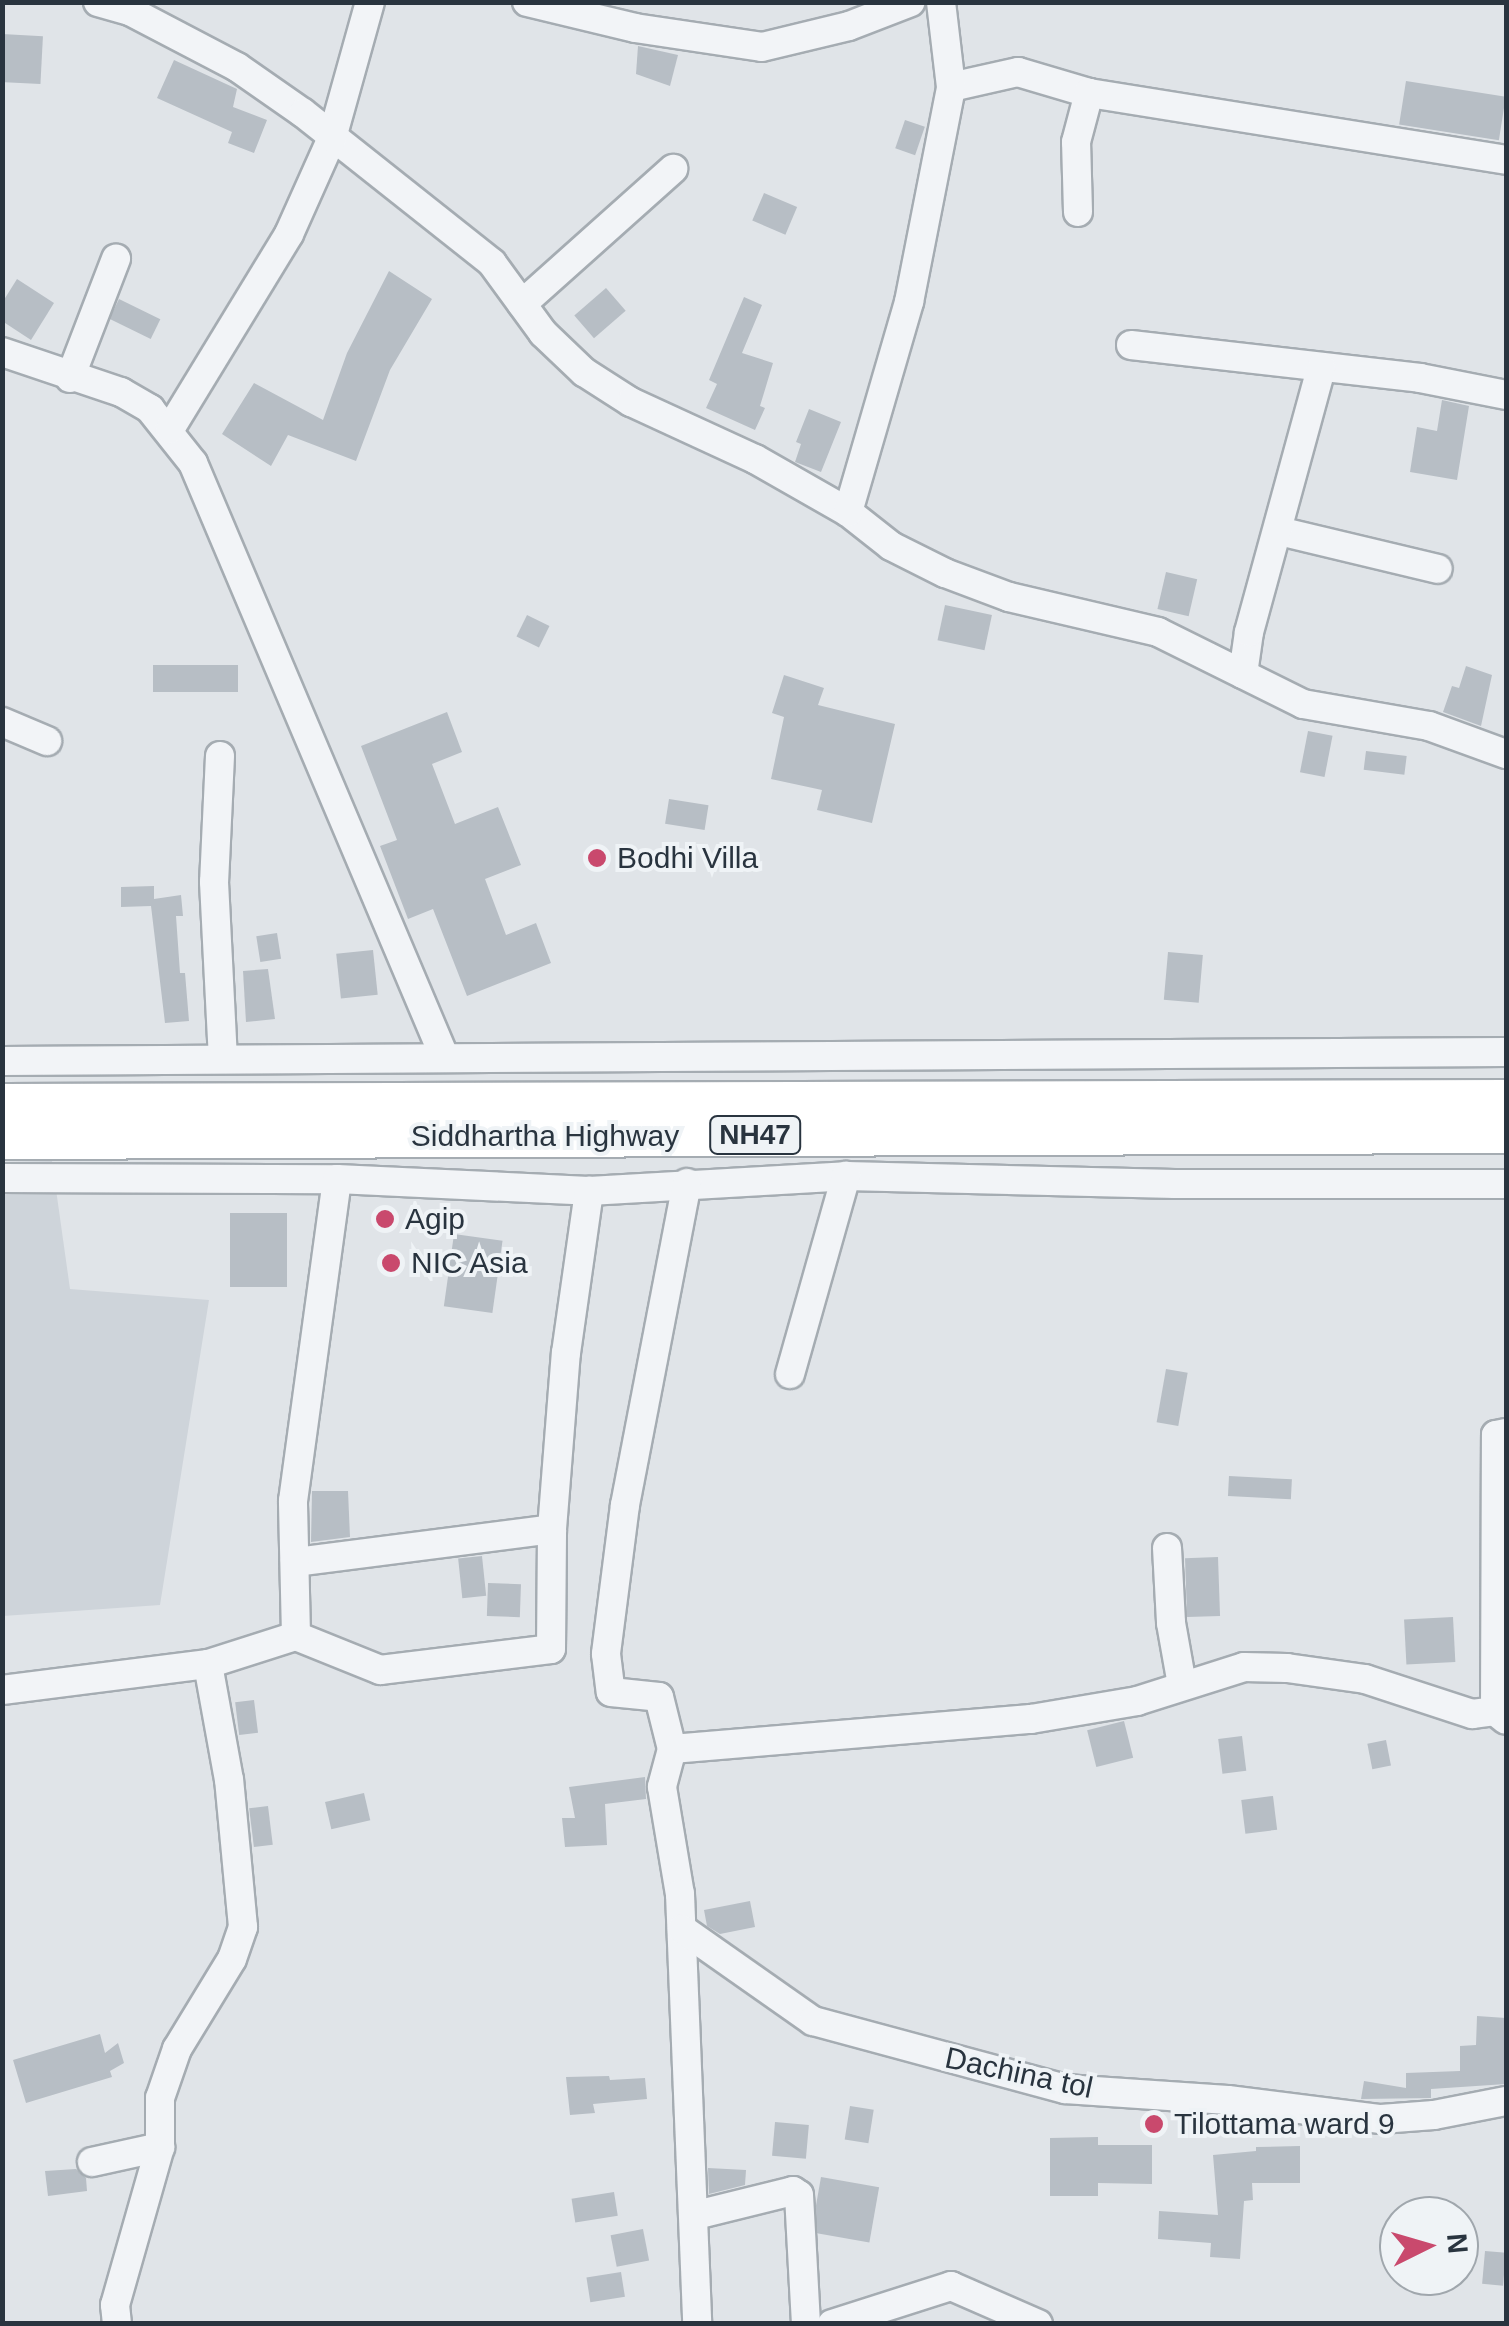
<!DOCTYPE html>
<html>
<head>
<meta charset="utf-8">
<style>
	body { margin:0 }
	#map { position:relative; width:1509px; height:2326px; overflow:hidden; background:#e0e4e8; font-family:Arial,sans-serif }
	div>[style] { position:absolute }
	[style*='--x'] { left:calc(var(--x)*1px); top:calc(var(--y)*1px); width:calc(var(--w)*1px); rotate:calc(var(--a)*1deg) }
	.built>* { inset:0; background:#ced4da }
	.building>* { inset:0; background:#b7bec5; transform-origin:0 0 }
	.roads { filter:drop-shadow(2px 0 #a5acb2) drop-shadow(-2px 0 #a5acb2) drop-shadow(0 2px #a5acb2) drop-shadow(0 -2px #a5acb2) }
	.minor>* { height:28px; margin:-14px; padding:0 14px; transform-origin:14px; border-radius:14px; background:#f2f4f7 }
	.highway>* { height:42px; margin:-21px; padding:0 21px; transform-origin:21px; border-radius:21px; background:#fff }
	.dots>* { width:28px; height:28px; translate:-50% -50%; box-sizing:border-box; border:5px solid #eff3f6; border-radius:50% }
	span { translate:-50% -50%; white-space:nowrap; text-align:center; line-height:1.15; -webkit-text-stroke:8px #eff3f6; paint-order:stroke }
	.shield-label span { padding:2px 8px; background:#eff3f6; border:2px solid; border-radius:8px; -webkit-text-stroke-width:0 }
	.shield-label { font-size:28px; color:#29343f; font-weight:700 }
	.poi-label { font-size:30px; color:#29343f }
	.left { translate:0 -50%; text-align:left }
	.street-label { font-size:30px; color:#29343f }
	.frame { position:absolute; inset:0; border:5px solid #29343f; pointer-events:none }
	.north { position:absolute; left:1379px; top:2196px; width:100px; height:100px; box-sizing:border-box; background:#eff3f6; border:2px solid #a0a7ad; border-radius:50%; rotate:85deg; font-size:28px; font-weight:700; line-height:40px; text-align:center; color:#29343f }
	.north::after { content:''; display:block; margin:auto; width:35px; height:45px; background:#c9496d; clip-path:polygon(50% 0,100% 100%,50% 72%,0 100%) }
</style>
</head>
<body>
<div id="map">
	<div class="built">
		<div style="clip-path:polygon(52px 1161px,70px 1289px,209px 1300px,160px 1605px,3px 1616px,3px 1162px)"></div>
	</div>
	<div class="building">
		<div style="left:2px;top:34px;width:41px;height:48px;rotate:3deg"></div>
		<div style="clip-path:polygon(638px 46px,678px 55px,670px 86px,636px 74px)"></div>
		<div style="clip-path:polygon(174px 60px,237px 89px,233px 107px,267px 120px,254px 153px,228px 143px,232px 132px,157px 98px)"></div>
		<div style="left:1406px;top:81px;width:101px;height:44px;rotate:9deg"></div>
		<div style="left:905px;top:120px;width:21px;height:30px;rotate:19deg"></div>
		<div style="left:764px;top:193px;width:36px;height:30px;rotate:23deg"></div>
		<div style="clip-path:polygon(389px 271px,432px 299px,390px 370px,356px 461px,288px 435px,271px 466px,222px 434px,254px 383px,323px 420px,347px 353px)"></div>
		<div style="clip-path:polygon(17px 279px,54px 303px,31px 340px,2px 321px,2px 303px)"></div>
		<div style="left:606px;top:288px;width:30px;height:42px;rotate:49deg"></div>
		<div style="clip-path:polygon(744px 297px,762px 305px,742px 353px,773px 363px,760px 406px,765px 408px,755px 430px,706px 408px,717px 384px,709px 380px)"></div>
		<div style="left:119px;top:299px;width:46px;height:22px;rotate:26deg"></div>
		<div style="clip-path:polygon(1442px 400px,1469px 406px,1457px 480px,1410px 472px,1417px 427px,1437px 431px)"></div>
		<div style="clip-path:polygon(809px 409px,841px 422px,821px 472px,795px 462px,801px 444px,796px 442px)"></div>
		<div style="left:1166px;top:572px;width:32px;height:38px;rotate:13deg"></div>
		<div style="left:945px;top:605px;width:48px;height:36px;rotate:12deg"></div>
		<div style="left:527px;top:615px;width:25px;height:24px;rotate:26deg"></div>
		<div style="left:238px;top:665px;width:27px;height:85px;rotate:90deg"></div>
		<div style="clip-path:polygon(1466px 666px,1492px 675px,1481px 726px,1443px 712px,1452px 686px,1459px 688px)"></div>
		<div style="clip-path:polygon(784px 675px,824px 688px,818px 705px,895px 724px,872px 823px,817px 810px,822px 790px,771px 779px,784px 717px,772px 713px)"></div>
		<div style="clip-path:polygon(447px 712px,462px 752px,432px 764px,455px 824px,498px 807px,521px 865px,485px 879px,506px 935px,536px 923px,551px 963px,467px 996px,433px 909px,408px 919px,380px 846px,397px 840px,361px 746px)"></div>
		<div style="left:1308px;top:731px;width:25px;height:42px;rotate:11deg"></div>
		<div style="left:1366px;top:751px;width:41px;height:19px;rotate:7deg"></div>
		<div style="left:669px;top:799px;width:40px;height:25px;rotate:9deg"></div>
		<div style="clip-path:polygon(154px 886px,154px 899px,181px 895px,183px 916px,176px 916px,180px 973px,185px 973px,189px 1021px,165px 1023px,151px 906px,121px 907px,121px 887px)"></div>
		<div style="left:277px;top:933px;width:26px;height:21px;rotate:81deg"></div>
		<div style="left:373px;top:950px;width:45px;height:37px;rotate:84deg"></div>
		<div style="left:1168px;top:952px;width:35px;height:48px;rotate:5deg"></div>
		<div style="clip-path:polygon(268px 969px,275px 1019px,246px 1022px,243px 971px)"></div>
		<div style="left:230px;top:1213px;width:57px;height:74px"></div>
		<div style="left:454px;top:1234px;width:49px;height:73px;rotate:8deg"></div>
		<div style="left:1166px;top:1369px;width:22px;height:54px;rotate:10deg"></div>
		<div style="left:1229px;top:1476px;width:63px;height:20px;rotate:3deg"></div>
		<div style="clip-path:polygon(312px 1491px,348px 1491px,350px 1537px,311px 1542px)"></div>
		<div style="left:482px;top:1556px;width:40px;height:24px;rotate:84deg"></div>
		<div style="left:1218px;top:1557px;width:59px;height:33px;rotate:88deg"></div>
		<div style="left:488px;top:1583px;width:33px;height:33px;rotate:2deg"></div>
		<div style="left:1453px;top:1617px;width:45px;height:49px;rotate:87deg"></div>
		<div style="left:254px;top:1700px;width:33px;height:19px;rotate:83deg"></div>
		<div style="left:1124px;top:1721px;width:38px;height:38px;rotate:76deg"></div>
		<div style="left:1242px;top:1736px;width:35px;height:24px;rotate:83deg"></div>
		<div style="left:1386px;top:1740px;width:26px;height:19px;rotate:79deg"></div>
		<div style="clip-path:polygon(645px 1777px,646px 1799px,605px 1804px,607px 1845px,565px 1847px,562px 1818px,575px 1818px,569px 1787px)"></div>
		<div style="left:364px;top:1793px;width:28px;height:40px;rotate:77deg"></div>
		<div style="left:1273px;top:1796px;width:34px;height:32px;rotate:83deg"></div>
		<div style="left:268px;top:1806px;width:39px;height:19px;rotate:83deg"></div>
		<div style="clip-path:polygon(750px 1901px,755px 1927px,720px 1934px,707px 1926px,704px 1910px)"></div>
		<div style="clip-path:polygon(1477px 2016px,1506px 2018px,1506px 2084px,1431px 2089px,1431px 2098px,1361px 2099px,1364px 2081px,1406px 2088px,1406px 2073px,1460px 2071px,1460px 2046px,1476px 2045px)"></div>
		<div style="clip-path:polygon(100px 2034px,105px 2053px,118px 2043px,124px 2063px,110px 2071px,112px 2077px,26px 2103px,13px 2060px)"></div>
		<div style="clip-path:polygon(609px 2076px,610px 2080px,645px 2078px,647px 2099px,593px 2104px,595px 2113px,570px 2115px,566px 2077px)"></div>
		<div style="left:850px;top:2106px;width:24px;height:34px;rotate:9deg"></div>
		<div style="left:775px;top:2122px;width:34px;height:34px;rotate:5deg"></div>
		<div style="clip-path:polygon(1098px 2137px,1098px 2145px,1152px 2145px,1152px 2184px,1098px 2183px,1098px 2196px,1050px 2196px,1050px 2138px)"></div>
		<div style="clip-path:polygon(1300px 2146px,1300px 2183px,1252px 2183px,1253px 2200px,1244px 2201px,1240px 2259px,1210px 2257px,1211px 2243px,1158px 2239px,1159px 2211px,1218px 2215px,1213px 2155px,1256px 2151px,1256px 2147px)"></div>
		<div style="clip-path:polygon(708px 2168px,746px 2170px,745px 2185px,709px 2194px)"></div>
		<div style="clip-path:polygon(76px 2169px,86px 2178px,87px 2191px,48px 2196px,45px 2171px)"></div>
		<div style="left:821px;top:2177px;width:59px;height:56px;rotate:10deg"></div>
		<div style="left:614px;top:2192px;width:24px;height:43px;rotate:81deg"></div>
		<div style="left:643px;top:2229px;width:32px;height:33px;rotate:79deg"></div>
		<div style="left:1485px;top:2251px;width:21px;height:33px;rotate:5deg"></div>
		<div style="left:621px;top:2272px;width:25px;height:35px;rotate:81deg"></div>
	</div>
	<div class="roads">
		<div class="minor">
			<div style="--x:98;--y:2;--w:33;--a:16"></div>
			<div style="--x:130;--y:11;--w:121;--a:27.6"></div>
			<div style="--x:237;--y:67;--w:80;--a:34.9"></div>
			<div style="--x:303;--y:113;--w:241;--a:38.4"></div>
			<div style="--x:492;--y:263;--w:87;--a:53.9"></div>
			<div style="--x:543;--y:333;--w:57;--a:43.6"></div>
			<div style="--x:584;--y:372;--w:56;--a:32.6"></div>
			<div style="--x:631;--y:402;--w:136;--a:24.7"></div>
			<div style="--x:755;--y:459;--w:107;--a:29.7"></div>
			<div style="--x:848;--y:512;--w:55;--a:38.3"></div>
			<div style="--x:891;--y:546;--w:60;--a:26.6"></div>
			<div style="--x:945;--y:573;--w:68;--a:20.6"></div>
			<div style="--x:1009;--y:597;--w:153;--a:13.2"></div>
			<div style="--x:1158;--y:632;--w:162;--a:26.4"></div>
			<div style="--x:1303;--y:704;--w:128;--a:9.9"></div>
			<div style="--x:1429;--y:726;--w:82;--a:20"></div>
			<div style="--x:527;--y:2;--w:111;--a:13.5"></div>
			<div style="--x:635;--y:28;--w:128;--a:8.5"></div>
			<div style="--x:762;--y:47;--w:89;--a:-13.6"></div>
			<div style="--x:849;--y:26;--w:66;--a:-21.2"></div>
			<div style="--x:951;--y:87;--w:69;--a:-12.6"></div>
			<div style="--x:1018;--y:72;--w:74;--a:16.5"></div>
			<div style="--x:1089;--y:93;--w:422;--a:9.1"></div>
			<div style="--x:1078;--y:212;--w:70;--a:-91.6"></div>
			<div style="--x:1076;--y:142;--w:51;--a:-75.1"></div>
			<div style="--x:522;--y:304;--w:203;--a:-41.8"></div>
			<div style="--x:1131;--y:345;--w:291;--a:6.5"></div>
			<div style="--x:1420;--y:378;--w:88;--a:11.2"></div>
			<div style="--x:2;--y:352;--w:126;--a:18.6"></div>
			<div style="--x:121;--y:392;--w:34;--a:30"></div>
			<div style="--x:150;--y:409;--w:69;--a:51.5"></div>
			<div style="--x:193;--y:463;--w:644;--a:67.06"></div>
			<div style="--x:70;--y:378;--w:128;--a:-68.9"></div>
			<div style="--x:170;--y:429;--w:228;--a:-58.6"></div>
			<div style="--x:289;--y:234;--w:105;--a:-65.9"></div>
			<div style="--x:332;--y:138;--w:141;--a:-74.4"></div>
			<div style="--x:848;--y:512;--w:219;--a:-73.8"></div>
			<div style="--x:909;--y:302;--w:219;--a:-78.9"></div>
			<div style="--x:951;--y:87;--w:86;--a:-96.7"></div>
			<div style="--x:1279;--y:531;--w:163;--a:13.4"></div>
			<div style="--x:1243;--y:674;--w:42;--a:-81.9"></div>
			<div style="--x:1249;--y:632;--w:274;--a:-74.7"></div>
			<div style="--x:2;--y:722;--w:49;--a:22.9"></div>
			<div style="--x:220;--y:756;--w:126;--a:92.7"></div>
			<div style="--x:214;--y:882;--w:176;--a:87.1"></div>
			<div style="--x:2;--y:1061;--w:1504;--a:-0.34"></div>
			<div style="--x:2;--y:1178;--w:335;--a:0.2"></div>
			<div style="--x:337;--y:1179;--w:252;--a:2.7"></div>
			<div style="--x:589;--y:1191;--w:257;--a:-3.3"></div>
			<div style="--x:846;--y:1176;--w:329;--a:1.4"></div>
			<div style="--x:1175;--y:1184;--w:331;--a:0"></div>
			<div style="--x:687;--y:1183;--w:328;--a:100.9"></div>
			<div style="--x:625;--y:1505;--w:150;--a:97.3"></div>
			<div style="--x:606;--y:1654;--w:38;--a:83"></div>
			<div style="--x:611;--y:1692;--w:48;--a:5.9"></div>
			<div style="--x:659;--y:1697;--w:54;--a:76"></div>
			<div style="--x:672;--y:1749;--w:39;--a:105"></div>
			<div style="--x:662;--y:1787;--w:109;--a:80.5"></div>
			<div style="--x:680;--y:1894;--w:430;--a:87.7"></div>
			<div style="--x:790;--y:1374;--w:206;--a:-74.2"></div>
			<div style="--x:1167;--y:1548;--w:75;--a:86.9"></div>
			<div style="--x:1171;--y:1623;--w:63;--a:79.9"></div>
			<div style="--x:295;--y:1562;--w:259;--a:-7.3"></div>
			<div style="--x:296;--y:1636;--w:91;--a:22"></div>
			<div style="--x:380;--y:1670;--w:172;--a:-7"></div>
			<div style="--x:551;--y:1649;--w:120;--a:-89.5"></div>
			<div style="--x:552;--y:1529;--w:177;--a:-85.5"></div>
			<div style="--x:566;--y:1353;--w:164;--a:-81.9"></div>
			<div style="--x:2;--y:1690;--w:208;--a:-7.2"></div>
			<div style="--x:208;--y:1664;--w:92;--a:-17.7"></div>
			<div style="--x:296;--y:1636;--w:135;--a:-91.3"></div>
			<div style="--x:293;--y:1501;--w:325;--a:-82.2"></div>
			<div style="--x:1495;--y:1711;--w:276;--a:-89.8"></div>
			<div style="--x:1496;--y:1435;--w:10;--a:-11"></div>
			<div style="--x:672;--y:1749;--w:360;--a:-4.8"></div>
			<div style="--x:1031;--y:1719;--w:108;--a:-9.6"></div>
			<div style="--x:1137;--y:1701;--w:112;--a:-17.6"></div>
			<div style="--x:1244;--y:1667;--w:43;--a:1.3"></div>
			<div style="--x:1287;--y:1668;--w:79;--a:8"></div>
			<div style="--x:1365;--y:1679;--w:113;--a:18.1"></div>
			<div style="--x:1472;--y:1714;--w:23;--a:-7"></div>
			<div style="--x:1495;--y:1711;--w:14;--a:39"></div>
			<div style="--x:682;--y:1929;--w:160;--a:35.1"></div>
			<div style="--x:813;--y:2021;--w:261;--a:15.1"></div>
			<div style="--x:1065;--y:2089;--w:163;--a:3.9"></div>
			<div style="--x:1228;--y:2100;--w:154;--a:7.1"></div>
			<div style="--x:1381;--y:2119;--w:53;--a:-4.3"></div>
			<div style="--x:1434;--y:2115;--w:73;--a:-11"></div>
			<div style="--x:92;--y:2162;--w:70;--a:-12.4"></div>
			<div style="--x:696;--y:2215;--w:100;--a:-13.9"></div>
			<div style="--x:793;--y:2191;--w:7;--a:34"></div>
			<div style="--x:799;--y:2195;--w:129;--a:86.9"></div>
			<div style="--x:117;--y:2324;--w:19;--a:-96"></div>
			<div style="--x:115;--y:2305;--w:164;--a:-74.1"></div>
			<div style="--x:160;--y:2147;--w:49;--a:-90"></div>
			<div style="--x:160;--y:2098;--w:52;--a:-70.9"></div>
			<div style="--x:177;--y:2049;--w:105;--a:-58.6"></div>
			<div style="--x:232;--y:1959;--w:34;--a:-71"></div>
			<div style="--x:243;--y:1927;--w:148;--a:-95.4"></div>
			<div style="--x:229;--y:1780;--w:118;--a:-100.3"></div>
			<div style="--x:832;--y:2324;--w:125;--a:-17.7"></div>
			<div style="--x:951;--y:2286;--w:95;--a:23.6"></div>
		</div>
		<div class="highway">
			<div style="--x:2;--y:1105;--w:1504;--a:-0.15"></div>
			<div style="--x:2;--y:1138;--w:1504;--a:-0.23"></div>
		</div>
	</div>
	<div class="dots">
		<div style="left:597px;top:858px;background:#c9496d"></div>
		<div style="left:385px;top:1219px;background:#c9496d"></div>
		<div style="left:391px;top:1263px;background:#c9496d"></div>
		<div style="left:1154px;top:2124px;background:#c9496d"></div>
	</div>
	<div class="shield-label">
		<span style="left:755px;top:1135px">NH47</span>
	</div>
	<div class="poi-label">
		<span class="left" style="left:617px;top:858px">Bodhi Villa</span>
		<span class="left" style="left:405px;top:1219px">Agip</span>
		<span class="left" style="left:411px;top:1263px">NIC Asia</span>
		<span class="left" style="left:1174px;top:2124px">Tilottama ward 9</span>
	</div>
	<div class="street-label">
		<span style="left:545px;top:1136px">Siddhartha Highway</span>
		<span style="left:1019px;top:2073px;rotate:12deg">Dachina tol</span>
	</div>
	<div class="frame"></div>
	<div class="north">N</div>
</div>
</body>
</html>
